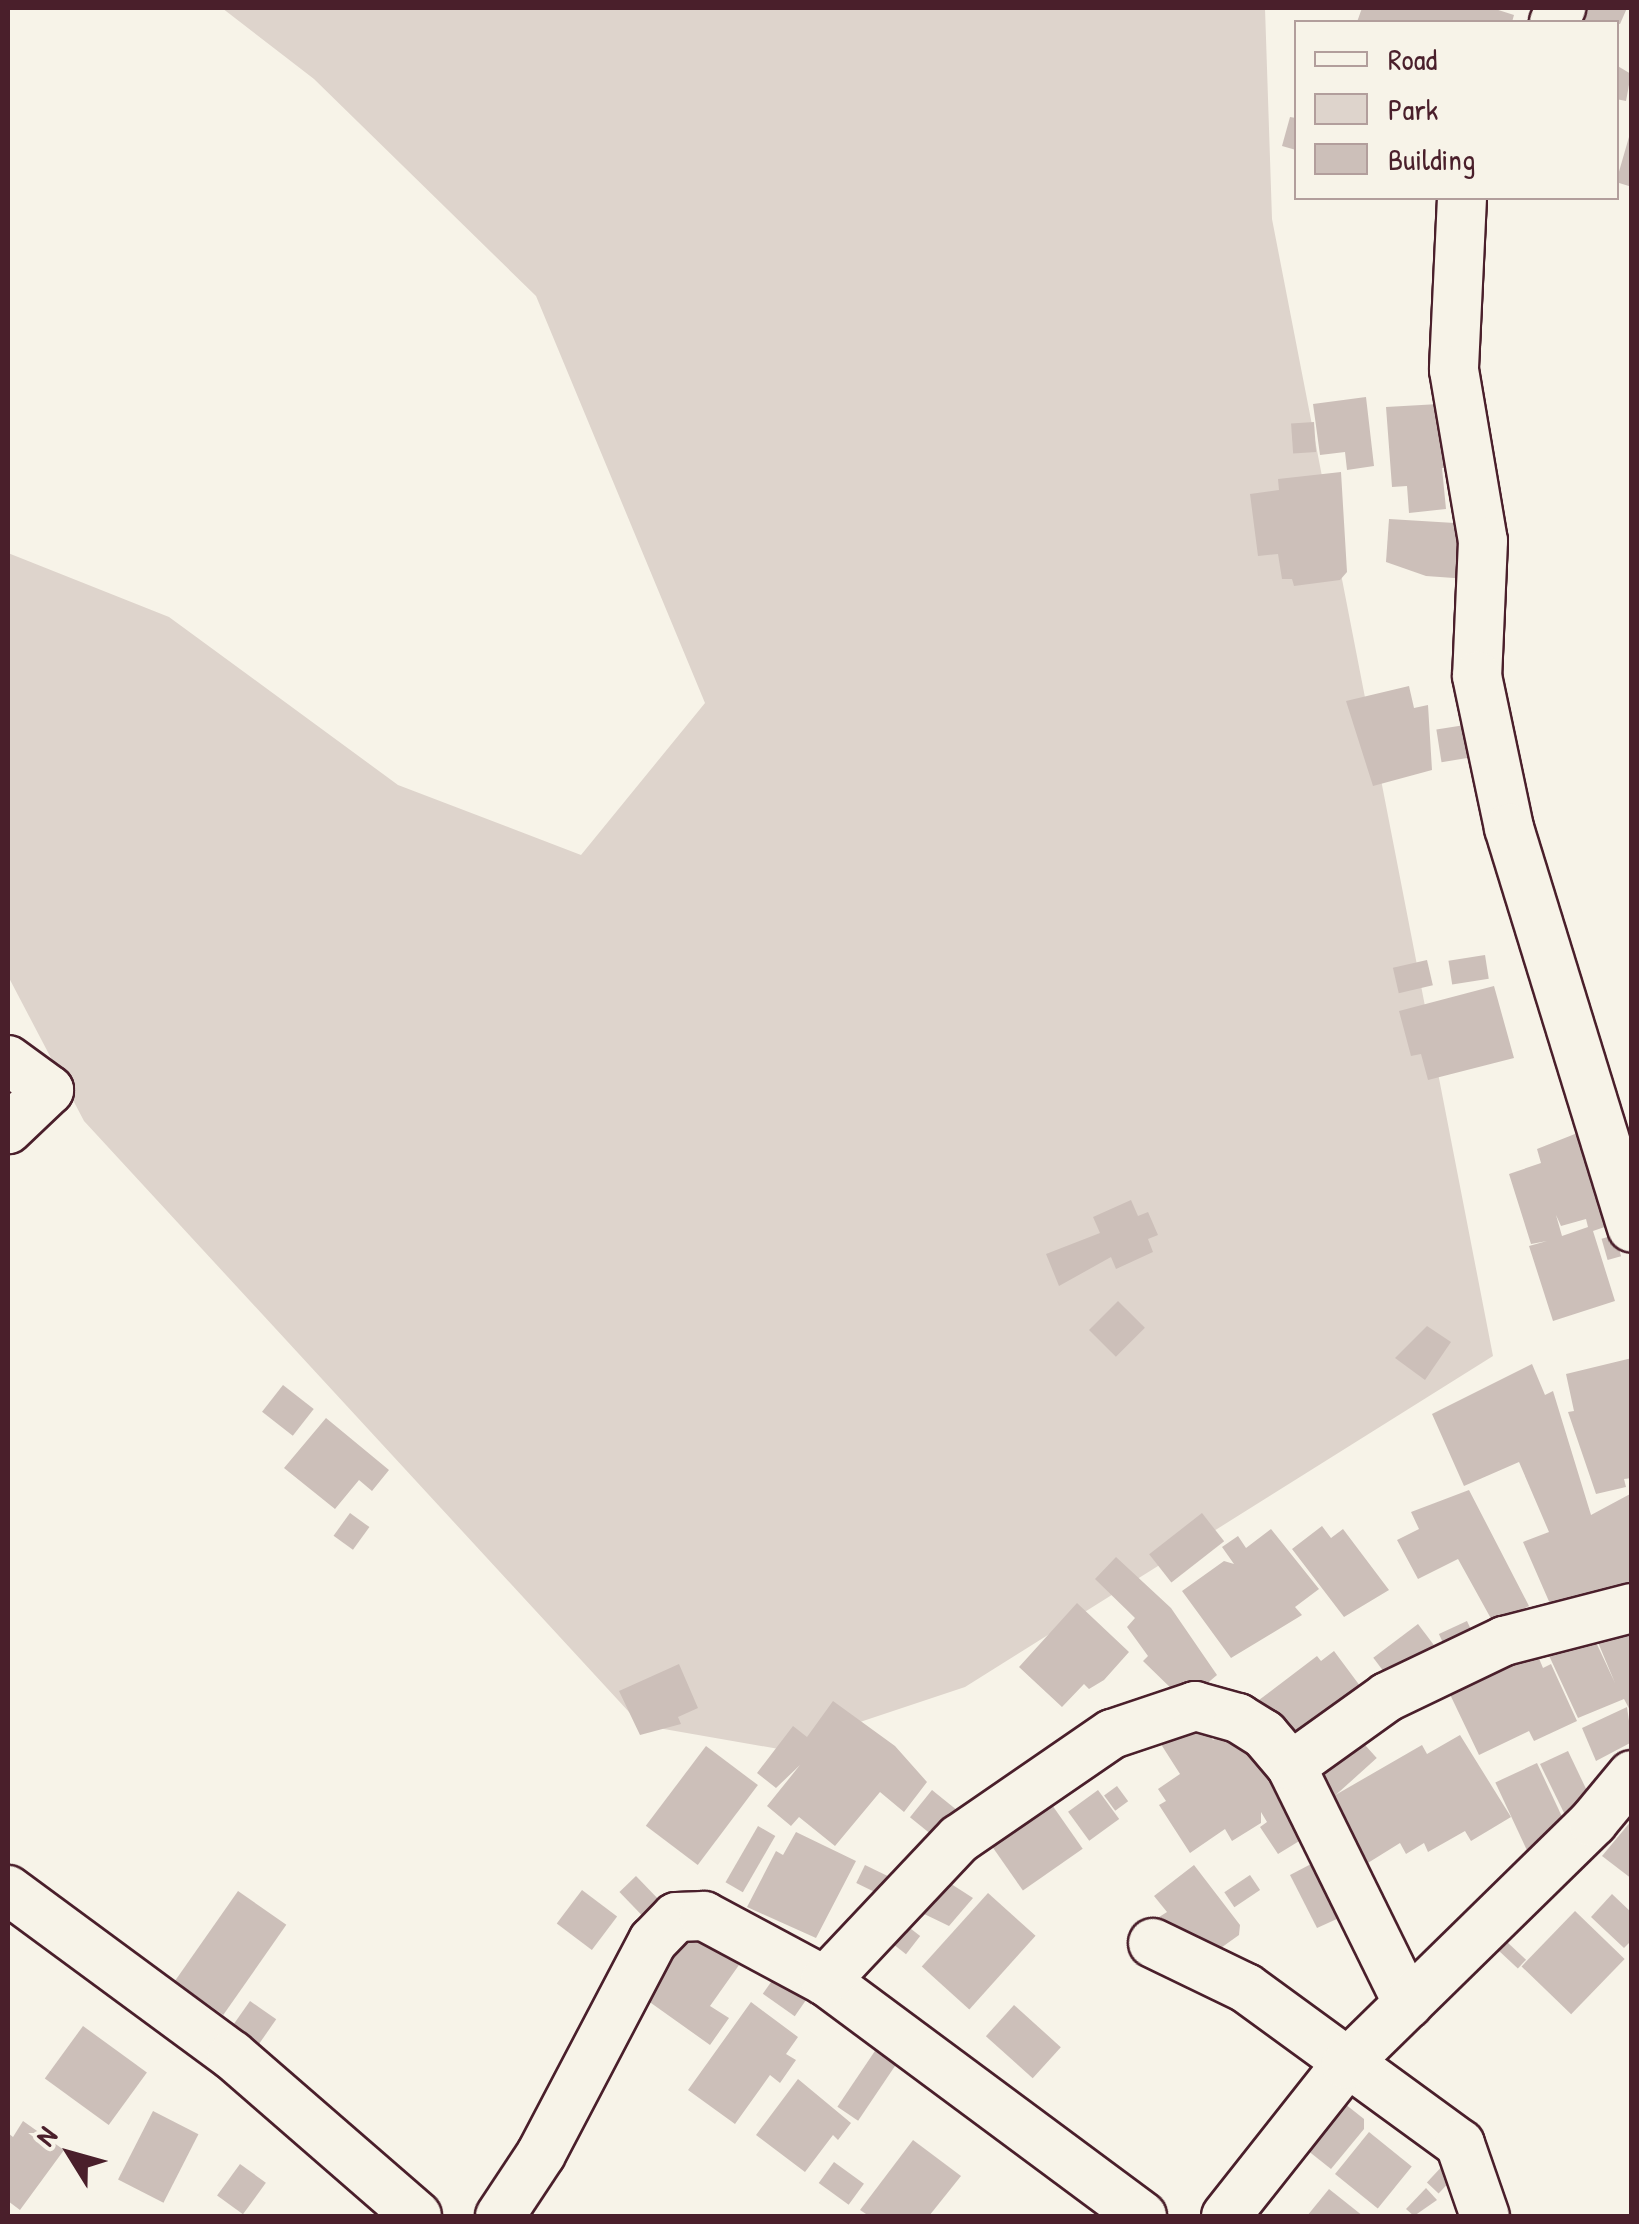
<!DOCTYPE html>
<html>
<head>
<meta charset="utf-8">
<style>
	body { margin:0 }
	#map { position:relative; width:1639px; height:2224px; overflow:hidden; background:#f7f3e8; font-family:"Patrick Hand",sans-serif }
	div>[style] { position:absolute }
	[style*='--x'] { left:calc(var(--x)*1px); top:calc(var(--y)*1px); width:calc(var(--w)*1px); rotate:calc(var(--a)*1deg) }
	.green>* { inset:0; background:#ded4cc }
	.building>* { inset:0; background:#ccbfb9; transform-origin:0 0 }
	.roads { filter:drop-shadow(2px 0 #4a1f2b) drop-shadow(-2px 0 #4a1f2b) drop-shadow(0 2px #4a1f2b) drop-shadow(0 -2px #4a1f2b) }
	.minor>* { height:48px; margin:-24px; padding:0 24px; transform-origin:24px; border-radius:24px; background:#f7f3e8 }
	span { translate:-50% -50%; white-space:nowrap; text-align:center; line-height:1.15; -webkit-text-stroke:9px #f7f3e8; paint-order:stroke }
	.frame { position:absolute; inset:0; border:10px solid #4a1f2b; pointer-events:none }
	.legend { position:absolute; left:1294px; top:20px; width:325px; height:180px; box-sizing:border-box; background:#f7f3e8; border:2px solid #b29e9c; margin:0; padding:12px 18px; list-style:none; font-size:30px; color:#4a1f2b }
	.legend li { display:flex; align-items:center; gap:20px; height:50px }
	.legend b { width:50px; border:2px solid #b29e9c }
	.north { position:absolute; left:20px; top:2104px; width:100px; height:100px; -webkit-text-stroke:8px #f7f3e8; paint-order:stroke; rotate:307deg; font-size:28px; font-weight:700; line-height:40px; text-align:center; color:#4a1f2b }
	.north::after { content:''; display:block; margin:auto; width:35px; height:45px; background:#4a1f2b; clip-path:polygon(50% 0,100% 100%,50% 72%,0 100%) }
</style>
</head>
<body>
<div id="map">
	<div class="green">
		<div style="clip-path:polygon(222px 8px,1265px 8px,1272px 219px,1493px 1356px,965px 1687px,779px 1749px,641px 1725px,84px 1121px,8px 976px,8px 553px,169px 617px,398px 785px,581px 855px,705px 703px,536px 296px,314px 79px)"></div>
	</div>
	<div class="building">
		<div style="clip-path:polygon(1362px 8px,1492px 8px,1514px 15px,1512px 22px,1357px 22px)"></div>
		<div style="clip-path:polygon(1571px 8px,1627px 8px,1620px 24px,1564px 22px)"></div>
		<div style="clip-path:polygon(1616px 65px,1631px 74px,1626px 101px,1616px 99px)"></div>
		<div style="clip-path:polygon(1290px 117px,1296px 118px,1296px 150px,1282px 146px)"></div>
		<div style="clip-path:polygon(1631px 130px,1632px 130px,1632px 187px,1616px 182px)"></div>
		<div style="clip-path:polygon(1366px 397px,1374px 466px,1347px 470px,1345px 452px,1320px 455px,1313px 404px)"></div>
		<div style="clip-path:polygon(1439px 404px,1457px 468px,1442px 468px,1446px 509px,1409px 513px,1407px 486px,1392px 487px,1386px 407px)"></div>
		<div style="left:1314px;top:422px;width:30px;height:23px;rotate:86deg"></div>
		<div style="clip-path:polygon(1341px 472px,1347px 572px,1340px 580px,1294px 586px,1292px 579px,1282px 579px,1278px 554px,1258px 556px,1250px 494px,1279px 490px,1278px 479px)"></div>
		<div style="clip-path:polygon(1389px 519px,1471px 524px,1468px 579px,1426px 576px,1386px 562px)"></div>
		<div style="clip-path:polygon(1409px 686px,1414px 708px,1428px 705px,1432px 770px,1373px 786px,1346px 701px)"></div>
		<div style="left:1465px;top:725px;width:33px;height:29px;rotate:81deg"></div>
		<div style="left:1485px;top:955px;width:24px;height:37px;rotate:81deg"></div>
		<div style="left:1427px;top:960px;width:26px;height:35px;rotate:77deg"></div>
		<div style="clip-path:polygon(1494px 986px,1514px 1058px,1428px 1080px,1421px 1054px,1411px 1056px,1399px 1011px)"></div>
		<div style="clip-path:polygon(evenodd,1585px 1130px,1619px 1222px,1593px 1231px,1615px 1301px,1553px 1321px,1529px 1246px,1547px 1241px,1531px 1244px,1509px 1174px,1541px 1163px,1537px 1149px,1585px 1130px,1556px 1215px,1561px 1226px,1586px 1219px,1588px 1227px,1562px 1236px,1556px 1215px)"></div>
		<div style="clip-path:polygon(1131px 1200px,1138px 1216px,1148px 1212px,1158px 1235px,1148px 1239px,1153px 1252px,1116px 1269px,1111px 1257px,1059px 1286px,1046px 1254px,1100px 1233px,1093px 1217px)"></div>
		<div style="left:1615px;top:1235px;width:22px;height:14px;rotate:74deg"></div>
		<div style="left:1118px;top:1301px;width:38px;height:41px;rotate:45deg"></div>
		<div style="clip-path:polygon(1427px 1326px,1451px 1342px,1425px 1380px,1395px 1358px)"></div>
		<div style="clip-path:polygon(1632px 1358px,1632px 1478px,1624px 1479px,1626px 1487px,1596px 1494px,1568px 1412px,1574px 1411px,1566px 1374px)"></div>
		<div style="clip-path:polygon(1532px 1364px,1545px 1395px,1553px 1391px,1591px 1515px,1632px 1493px,1632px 1581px,1551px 1606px,1523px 1542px,1549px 1532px,1519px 1462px,1464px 1486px,1432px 1414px)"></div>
		<div style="left:283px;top:1385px;width:39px;height:34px;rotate:38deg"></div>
		<div style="clip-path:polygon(326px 1418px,389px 1470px,372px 1491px,359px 1480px,335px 1509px,284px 1468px)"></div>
		<div style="clip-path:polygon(1469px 1490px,1529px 1606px,1494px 1624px,1458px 1559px,1418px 1579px,1397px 1540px,1419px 1529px,1411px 1512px)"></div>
		<div style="left:350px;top:1513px;width:24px;height:28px;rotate:36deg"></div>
		<div style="left:1202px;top:1513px;width:36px;height:67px;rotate:52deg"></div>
		<div style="clip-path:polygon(1322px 1526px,1331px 1538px,1343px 1529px,1389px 1590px,1344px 1617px,1292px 1549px)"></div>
		<div style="clip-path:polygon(1271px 1529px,1319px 1589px,1295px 1607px,1302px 1615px,1231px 1658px,1182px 1591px,1224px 1561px,1234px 1564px,1222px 1547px,1238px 1536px,1246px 1548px)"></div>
		<div style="clip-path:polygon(1116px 1557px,1171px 1608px,1217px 1675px,1197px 1692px,1178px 1695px,1143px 1661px,1148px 1656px,1127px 1627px,1135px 1618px,1095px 1579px)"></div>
		<div style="clip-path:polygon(1077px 1603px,1129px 1652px,1104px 1680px,1089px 1689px,1084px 1684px,1062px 1707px,1019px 1667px)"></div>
		<div style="left:1467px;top:1621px;width:19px;height:31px;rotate:65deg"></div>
		<div style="left:1418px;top:1624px;width:26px;height:56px;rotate:53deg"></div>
		<div style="clip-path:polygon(1632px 1624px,1632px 1714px,1624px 1699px,1578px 1718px,1545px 1647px,1595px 1640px,1615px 1683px,1597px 1640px)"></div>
		<div style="clip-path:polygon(1533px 1644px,1543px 1668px,1551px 1664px,1577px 1721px,1534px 1741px,1529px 1731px,1479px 1755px,1445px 1684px)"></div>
		<div style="clip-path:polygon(1334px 1651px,1366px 1694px,1317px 1733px,1289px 1736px,1259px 1700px,1317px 1656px,1321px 1661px)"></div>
		<div style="clip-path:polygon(679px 1664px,698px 1708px,678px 1717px,681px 1724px,640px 1735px,619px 1691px)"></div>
		<div style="clip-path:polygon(833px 1701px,895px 1746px,927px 1782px,904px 1812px,880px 1792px,835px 1846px,799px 1817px,791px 1826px,767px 1806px,800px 1765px,776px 1788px,757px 1773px,793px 1726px,807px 1737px)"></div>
		<div style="clip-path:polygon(1627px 1707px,1632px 1742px,1596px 1761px,1582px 1728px)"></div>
		<div style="clip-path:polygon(1204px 1726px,1213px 1740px,1228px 1731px,1246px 1740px,1314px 1832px,1278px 1854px,1260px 1827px,1267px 1822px,1261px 1812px,1261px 1823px,1232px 1841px,1225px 1829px,1190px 1853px,1159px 1805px,1166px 1801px,1158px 1789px,1180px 1774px,1157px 1738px)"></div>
		<div style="left:1356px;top:1735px;width:31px;height:62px;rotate:48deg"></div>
		<div style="clip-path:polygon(1460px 1735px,1511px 1817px,1471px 1841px,1465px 1831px,1428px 1852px,1424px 1843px,1406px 1854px,1400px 1843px,1363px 1866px,1325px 1801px,1422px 1745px,1427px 1754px)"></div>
		<div style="left:706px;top:1746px;width:65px;height:100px;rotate:37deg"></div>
		<div style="clip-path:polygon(1568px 1751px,1589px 1795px,1567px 1819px,1540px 1764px)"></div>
		<div style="left:1537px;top:1763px;width:75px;height:46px;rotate:65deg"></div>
		<div style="left:1117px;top:1786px;width:19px;height:16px;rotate:54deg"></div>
		<div style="left:932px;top:1790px;width:41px;height:35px;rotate:39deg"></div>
		<div style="left:1098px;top:1790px;width:36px;height:37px;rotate:54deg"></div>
		<div style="left:1050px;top:1802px;width:57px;height:73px;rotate:55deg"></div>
		<div style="clip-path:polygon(1632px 1820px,1632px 1879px,1602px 1856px)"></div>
		<div style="left:758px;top:1826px;width:20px;height:65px;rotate:30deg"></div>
		<div style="clip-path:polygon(796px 1832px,856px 1861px,816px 1938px,747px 1907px,776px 1851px,783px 1855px)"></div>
		<div style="clip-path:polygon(1313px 1863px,1350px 1913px,1317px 1928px,1290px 1875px)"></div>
		<div style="left:865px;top:1865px;width:32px;height:20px;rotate:26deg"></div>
		<div style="clip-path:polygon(1194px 1865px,1240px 1925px,1239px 1935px,1211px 1955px,1178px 1949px,1156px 1919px,1167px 1912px,1154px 1896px)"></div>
		<div style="left:1250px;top:1875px;width:18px;height:31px;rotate:56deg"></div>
		<div style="left:636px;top:1876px;width:35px;height:23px;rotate:46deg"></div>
		<div style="clip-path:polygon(945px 1880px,973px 1898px,949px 1926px,918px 1911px)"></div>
		<div style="left:582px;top:1890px;width:44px;height:42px;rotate:37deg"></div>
		<div style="left:238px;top:1891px;width:59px;height:110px;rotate:35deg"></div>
		<div style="left:988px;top:1893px;width:64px;height:99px;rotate:42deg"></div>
		<div style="clip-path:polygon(1612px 1894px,1632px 1913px,1632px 1940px,1624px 1948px,1591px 1917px)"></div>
		<div style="left:1575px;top:1911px;width:69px;height:77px;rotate:44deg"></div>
		<div style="left:906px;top:1925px;width:18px;height:23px;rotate:38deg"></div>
		<div style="clip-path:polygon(691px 1931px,739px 1965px,710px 2006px,729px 2018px,710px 2045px,644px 1998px,671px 1947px,677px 1951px)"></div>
		<div style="left:1507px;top:1942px;width:26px;height:12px;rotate:43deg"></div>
		<div style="left:776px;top:1975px;width:39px;height:23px;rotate:35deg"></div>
		<div style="left:250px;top:2001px;width:32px;height:34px;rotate:35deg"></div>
		<div style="clip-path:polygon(751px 2002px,798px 2037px,786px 2054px,796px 2060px,780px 2083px,770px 2075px,735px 2124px,688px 2090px)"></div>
		<div style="left:1014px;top:2005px;width:63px;height:42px;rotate:42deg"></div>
		<div style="left:83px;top:2026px;width:79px;height:65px;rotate:36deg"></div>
		<div style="left:881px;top:2042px;width:25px;height:78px;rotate:34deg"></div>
		<div style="clip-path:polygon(798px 2079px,851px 2123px,838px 2140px,833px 2135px,805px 2172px,756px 2135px)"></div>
		<div style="clip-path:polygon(1340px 2100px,1364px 2119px,1364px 2129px,1331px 2169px,1302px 2146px)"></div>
		<div style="left:153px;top:2111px;width:51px;height:77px;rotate:27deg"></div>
		<div style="clip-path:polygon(23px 2121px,64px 2150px,20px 2210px,8px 2201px,8px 2133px,13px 2137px)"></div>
		<div style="left:1369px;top:2132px;width:55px;height:54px;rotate:39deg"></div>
		<div style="clip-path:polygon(913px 2140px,961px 2176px,929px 2216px,869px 2216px,860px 2210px)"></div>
		<div style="left:834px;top:2162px;width:37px;height:26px;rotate:36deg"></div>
		<div style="left:1446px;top:2162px;width:16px;height:28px;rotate:43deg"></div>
		<div style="left:240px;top:2164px;width:32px;height:39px;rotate:36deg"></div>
		<div style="clip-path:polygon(1426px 2188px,1437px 2200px,1414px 2216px,1406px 2209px)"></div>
		<div style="clip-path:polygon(1329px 2189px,1363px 2216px,1307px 2216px)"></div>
	</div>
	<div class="roads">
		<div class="minor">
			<div style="--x:1554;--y:22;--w:16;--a:-63"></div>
			<div style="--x:1462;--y:198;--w:172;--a:92.7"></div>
			<div style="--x:1454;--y:370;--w:173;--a:80.4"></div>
			<div style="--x:1483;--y:541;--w:135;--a:92.5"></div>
			<div style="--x:1477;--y:676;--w:155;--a:78.1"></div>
			<div style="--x:1509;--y:828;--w:418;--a:72.9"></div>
			<div style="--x:8;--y:1060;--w:51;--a:36.2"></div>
			<div style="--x:49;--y:1090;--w:57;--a:136.4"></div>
			<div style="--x:1291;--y:1766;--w:265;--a:63.8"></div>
			<div style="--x:8;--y:1890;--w:278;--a:36.4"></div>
			<div style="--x:232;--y:2055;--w:245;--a:41"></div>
			<div style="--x:1153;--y:1943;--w:103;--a:25.8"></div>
			<div style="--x:1246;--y:1988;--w:265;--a:36.1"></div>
			<div style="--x:1460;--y:2144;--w:76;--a:70.9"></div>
			<div style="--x:500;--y:2216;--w:74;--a:-56.5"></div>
			<div style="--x:541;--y:2154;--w:241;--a:-62.3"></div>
			<div style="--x:653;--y:1941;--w:33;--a:-46"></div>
			<div style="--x:676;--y:1917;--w:28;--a:-2"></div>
			<div style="--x:704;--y:1916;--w:137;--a:28.2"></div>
			<div style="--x:1142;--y:2216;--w:395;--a:-143.4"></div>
			<div style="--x:825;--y:1981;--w:195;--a:-46.7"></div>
			<div style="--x:959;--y:1839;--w:186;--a:-34.5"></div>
			<div style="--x:1112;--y:1734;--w:88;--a:-18.6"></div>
			<div style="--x:1195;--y:1706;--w:45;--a:15.6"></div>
			<div style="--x:1238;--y:1718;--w:31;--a:32"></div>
			<div style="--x:1264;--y:1734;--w:42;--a:49.8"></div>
			<div style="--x:1291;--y:1766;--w:118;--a:-35.7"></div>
			<div style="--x:1387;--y:1697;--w:130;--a:-25.6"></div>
			<div style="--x:1504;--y:1641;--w:132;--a:-14.5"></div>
			<div style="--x:1226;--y:2216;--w:194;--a:-51.7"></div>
			<div style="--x:1346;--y:2064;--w:346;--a:-44.4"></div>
			<div style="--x:1593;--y:1822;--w:61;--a:-50.3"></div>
		</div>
	</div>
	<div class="frame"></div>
	<ul class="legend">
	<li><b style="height:12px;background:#f7f3e8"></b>Road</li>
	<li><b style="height:28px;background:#ded4cc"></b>Park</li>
	<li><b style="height:28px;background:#ccbfb9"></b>Building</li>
	</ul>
	<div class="north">N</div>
</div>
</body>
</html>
